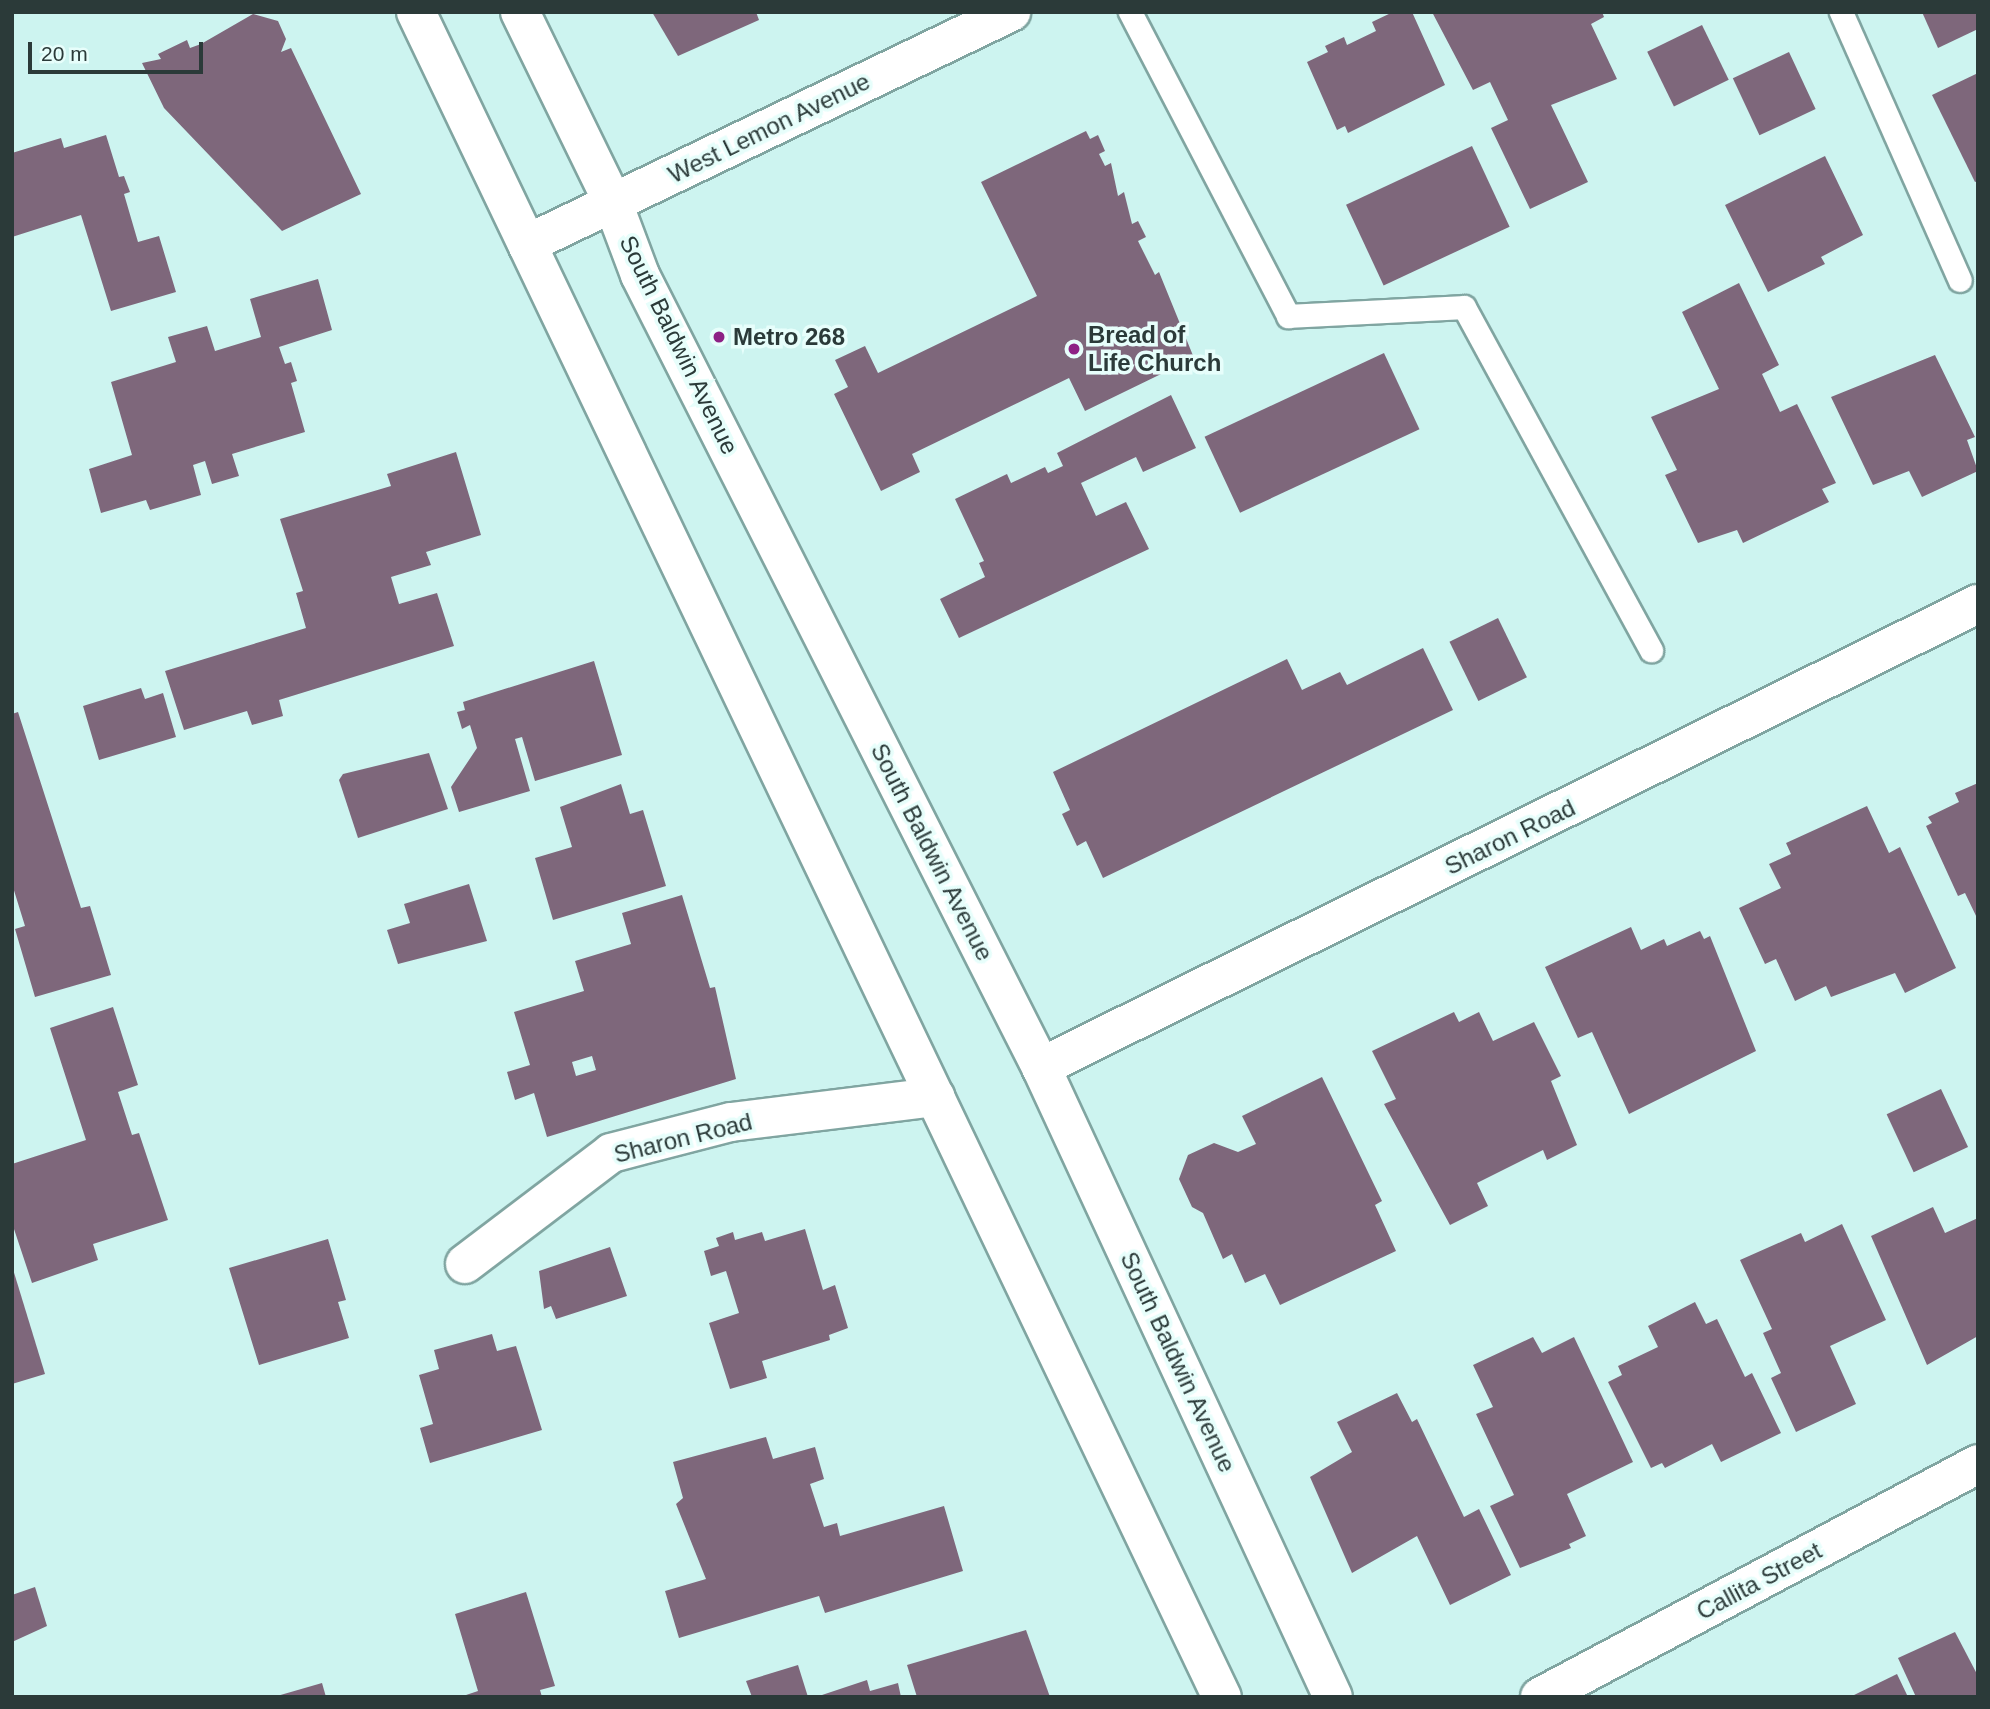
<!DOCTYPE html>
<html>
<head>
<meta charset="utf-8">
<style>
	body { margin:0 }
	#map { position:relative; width:1990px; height:1709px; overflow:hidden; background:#cdf4f0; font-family:Helvetica,sans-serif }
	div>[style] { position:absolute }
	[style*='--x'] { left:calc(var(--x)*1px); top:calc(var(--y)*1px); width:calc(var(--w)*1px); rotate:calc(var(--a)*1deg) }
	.building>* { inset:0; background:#7e677b; transform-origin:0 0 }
	.roads { filter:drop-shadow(2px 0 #80a5a1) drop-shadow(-2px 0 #80a5a1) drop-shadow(0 2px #80a5a1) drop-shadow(0 -2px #80a5a1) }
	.service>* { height:23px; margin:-11.5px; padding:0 11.5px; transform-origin:11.5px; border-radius:11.5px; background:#fff }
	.minor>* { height:38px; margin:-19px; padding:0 19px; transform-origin:19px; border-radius:19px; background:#fff }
	.secondary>* { height:38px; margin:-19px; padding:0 19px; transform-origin:19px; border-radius:19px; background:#fff }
	.dots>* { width:19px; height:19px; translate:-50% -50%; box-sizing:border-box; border:4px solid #e7fefb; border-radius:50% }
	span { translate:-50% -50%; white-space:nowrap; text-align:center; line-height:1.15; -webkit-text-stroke:7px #e7fefb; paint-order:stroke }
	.street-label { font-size:24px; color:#2b3a39 }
	.poi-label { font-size:24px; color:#2b3a39; font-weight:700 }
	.left { translate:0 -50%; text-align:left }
	.frame { position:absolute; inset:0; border:14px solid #2b3a39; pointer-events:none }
	.scale { position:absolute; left:28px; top:42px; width:175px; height:32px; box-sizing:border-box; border:4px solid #2b3a39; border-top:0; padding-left:9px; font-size:21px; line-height:24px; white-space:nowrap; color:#2b3a39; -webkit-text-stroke:5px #e7fefb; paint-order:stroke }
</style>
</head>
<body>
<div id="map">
	<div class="building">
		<div style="clip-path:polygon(652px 12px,756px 12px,759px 20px,678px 56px)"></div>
		<div style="clip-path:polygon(1393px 12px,1412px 12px,1445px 85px,1348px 133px,1345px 126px,1337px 130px,1307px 62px,1328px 52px,1325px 46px,1344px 37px,1347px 45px,1376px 31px,1372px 22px)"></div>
		<div style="clip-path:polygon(1432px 12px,1602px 12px,1604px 17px,1591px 24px,1617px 79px,1551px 105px,1588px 182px,1530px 209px,1491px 128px,1508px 120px,1490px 82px,1473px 90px)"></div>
		<div style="clip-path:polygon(1922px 12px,1978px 12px,1978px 29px,1938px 48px)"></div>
		<div style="clip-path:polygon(253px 14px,278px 21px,286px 39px,281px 52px,291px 48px,361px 194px,282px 231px,164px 108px,142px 63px,161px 59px,158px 54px,187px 40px,190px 48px,201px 44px)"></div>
		<div style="left:1702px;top:25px;width:61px;height:61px;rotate:64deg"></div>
		<div style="left:1789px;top:52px;width:63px;height:62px;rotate:65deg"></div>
		<div style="clip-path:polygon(1978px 73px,1978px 181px,1975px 182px,1932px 95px)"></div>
		<div style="clip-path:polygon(1086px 131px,1090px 139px,1098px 135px,1105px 151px,1099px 154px,1105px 166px,1111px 163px,1118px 196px,1124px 192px,1132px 224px,1138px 221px,1146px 237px,1138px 241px,1155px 275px,1159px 272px,1194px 358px,1085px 411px,1069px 378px,912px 454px,920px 472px,881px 491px,834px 394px,848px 387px,835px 360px,865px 346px,878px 373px,1037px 296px,981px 182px)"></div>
		<div style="clip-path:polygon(106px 135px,119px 177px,124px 176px,130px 192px,124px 194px,138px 242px,159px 236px,176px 292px,111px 311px,81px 215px,12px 237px,12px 153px,61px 138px,64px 148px)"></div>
		<div style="left:1472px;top:146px;width:89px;height:139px;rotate:65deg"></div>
		<div style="clip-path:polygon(1825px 156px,1863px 235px,1821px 257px,1825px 264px,1768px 292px,1725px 205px)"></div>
		<div style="clip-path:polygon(318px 279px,332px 330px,279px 347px,285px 364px,291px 362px,297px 381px,291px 383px,305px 432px,232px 454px,239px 476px,212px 484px,205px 461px,193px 465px,201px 495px,150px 510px,146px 500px,101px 513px,89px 469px,132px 455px,111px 382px,176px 362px,168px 337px,207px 326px,215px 351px,261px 337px,250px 299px)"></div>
		<div style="clip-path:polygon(1739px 283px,1779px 365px,1762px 374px,1780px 412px,1797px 404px,1836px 483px,1822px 489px,1829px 502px,1743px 543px,1737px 530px,1698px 543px,1665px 475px,1677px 470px,1651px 417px,1719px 389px,1682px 312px)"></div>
		<div style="left:1384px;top:353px;width:84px;height:198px;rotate:65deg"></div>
		<div style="clip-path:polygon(1935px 355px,1975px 437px,1967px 440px,1978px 471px,1922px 497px,1909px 471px,1873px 485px,1831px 397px)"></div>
		<div style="clip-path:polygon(1171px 395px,1196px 448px,1143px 472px,1136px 457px,1081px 483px,1096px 516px,1126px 502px,1149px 549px,959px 638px,940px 599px,985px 577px,979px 563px,984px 561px,955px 499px,1007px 474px,1011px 483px,1045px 467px,1048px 473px,1063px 466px,1057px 453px)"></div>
		<div style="clip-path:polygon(456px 452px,481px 535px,426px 552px,431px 565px,391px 577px,399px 604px,437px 593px,454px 646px,279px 700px,283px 716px,252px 725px,247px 711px,184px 730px,165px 671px,306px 628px,296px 593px,303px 591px,280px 519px,391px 486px,387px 474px)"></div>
		<div style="left:1498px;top:618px;width:66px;height:54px;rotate:64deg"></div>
		<div style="clip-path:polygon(1423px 648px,1453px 710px,1103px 878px,1086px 841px,1077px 846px,1062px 814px,1070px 810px,1053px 772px,1287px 659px,1302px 690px,1340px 672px,1347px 685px)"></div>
		<div style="clip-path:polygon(594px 661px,622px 755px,535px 781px,522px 737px,515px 739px,530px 791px,459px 812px,451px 787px,477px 748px,470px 725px,462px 729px,457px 712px,465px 710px,463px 702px)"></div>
		<div style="clip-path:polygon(141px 688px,145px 699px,163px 693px,176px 737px,99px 760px,83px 706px)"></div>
		<div style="clip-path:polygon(18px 712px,81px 908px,90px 906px,111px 975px,35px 997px,15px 929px,25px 926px,12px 884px,12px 714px)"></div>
		<div style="clip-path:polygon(429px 753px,448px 809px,358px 838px,339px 780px,343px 774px)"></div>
		<div style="clip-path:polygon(1978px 783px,1978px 920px,1965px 893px,1958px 896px,1926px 826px,1932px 823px,1928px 817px,1959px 802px,1955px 793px)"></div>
		<div style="clip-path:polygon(621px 784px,630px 814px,643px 810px,666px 886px,553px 920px,535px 858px,572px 847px,560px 807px)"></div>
		<div style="clip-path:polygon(1867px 806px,1889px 853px,1900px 847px,1956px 968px,1905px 993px,1895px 973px,1831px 997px,1826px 986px,1795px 1001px,1776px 959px,1765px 964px,1739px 908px,1781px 888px,1769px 864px,1791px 854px,1786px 843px)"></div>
		<div style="clip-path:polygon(469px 884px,487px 941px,398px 964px,387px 930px,410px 923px,404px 904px)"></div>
		<div style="clip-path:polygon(evenodd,682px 895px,710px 988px,715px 987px,736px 1079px,547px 1137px,534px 1093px,515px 1100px,507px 1072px,530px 1065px,514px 1012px,584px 991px,575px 961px,631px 944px,622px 913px,682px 895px,592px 1056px,596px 1070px,576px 1076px,572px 1062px,592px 1056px)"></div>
		<div style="clip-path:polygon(1631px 927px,1641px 950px,1664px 939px,1667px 946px,1700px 931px,1704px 939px,1710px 936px,1756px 1051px,1629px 1114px,1592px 1032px,1578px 1038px,1545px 967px)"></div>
		<div style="clip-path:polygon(113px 1007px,138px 1085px,118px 1092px,132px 1135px,139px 1133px,168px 1220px,93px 1244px,98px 1260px,32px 1283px,12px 1223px,12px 1164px,86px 1140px,50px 1028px)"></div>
		<div style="clip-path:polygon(1454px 1012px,1459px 1022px,1479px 1012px,1493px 1041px,1534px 1022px,1561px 1076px,1551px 1081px,1577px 1145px,1547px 1160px,1543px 1150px,1477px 1183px,1488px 1206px,1450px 1225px,1384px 1104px,1396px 1099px,1372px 1051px)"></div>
		<div style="clip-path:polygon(1322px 1077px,1382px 1201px,1375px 1205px,1396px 1251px,1280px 1305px,1265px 1274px,1245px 1283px,1232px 1254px,1223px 1259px,1203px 1213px,1192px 1207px,1179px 1179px,1188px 1155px,1214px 1143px,1238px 1152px,1256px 1144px,1242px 1116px)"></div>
		<div style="left:1941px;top:1089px;width:64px;height:60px;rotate:65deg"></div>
		<div style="clip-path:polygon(1933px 1207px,1945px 1233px,1978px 1218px,1978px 1336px,1927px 1365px,1871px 1236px)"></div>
		<div style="clip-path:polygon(1842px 1224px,1886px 1320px,1830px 1346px,1856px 1404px,1796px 1432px,1771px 1378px,1781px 1373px,1763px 1333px,1772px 1329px,1740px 1260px,1801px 1233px,1805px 1242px)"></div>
		<div style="clip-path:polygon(805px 1229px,823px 1290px,835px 1285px,848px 1328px,829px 1335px,830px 1340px,762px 1361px,767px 1378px,730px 1389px,709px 1323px,739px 1313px,726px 1271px,711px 1276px,704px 1251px,719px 1246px,716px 1238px,733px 1232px,735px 1240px,762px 1232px,765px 1241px)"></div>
		<div style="clip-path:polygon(328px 1239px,346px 1300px,338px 1302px,349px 1338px,259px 1365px,229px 1268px)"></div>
		<div style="clip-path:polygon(610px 1247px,627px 1296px,556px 1319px,551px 1306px,544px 1309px,539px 1271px)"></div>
		<div style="clip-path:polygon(12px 1266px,45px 1374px,12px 1384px)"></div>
		<div style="clip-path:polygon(1695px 1302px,1706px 1324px,1717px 1319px,1745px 1377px,1752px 1373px,1781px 1433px,1721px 1462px,1712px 1444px,1665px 1468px,1662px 1463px,1651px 1468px,1608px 1382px,1622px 1375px,1618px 1366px,1658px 1347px,1648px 1326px)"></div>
		<div style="clip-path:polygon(492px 1334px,497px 1351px,516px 1346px,542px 1430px,430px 1463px,420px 1428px,433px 1424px,419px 1375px,439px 1369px,434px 1350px)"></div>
		<div style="clip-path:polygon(1533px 1337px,1542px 1353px,1574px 1337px,1633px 1462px,1567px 1494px,1586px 1536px,1569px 1544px,1571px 1548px,1520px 1568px,1490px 1506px,1514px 1495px,1476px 1414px,1493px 1407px,1473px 1365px)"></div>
		<div style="clip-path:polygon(1397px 1393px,1412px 1422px,1417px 1419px,1464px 1517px,1479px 1509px,1511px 1575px,1450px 1605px,1417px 1536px,1352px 1573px,1310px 1477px,1352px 1452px,1337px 1422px)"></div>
		<div style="clip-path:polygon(766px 1437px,773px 1459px,815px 1447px,824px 1479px,810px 1484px,824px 1527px,837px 1523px,840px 1536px,944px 1506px,963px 1571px,825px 1613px,819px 1596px,679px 1638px,665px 1591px,706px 1579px,676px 1504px,683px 1498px,673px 1462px)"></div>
		<div style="clip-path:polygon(35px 1587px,47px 1626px,12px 1642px,12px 1595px)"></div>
		<div style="clip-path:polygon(526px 1592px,555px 1686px,540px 1690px,542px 1697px,460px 1697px,478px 1691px,455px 1614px)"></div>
		<div style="clip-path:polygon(1026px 1630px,1050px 1697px,917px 1697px,907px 1665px)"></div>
		<div style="clip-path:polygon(1955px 1632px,1978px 1676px,1978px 1697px,1916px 1697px,1898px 1658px)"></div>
		<div style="clip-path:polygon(798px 1665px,808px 1697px,752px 1697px,746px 1681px)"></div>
		<div style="clip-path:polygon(1897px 1674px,1908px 1697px,1850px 1697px)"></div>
		<div style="clip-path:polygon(867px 1680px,870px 1691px,898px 1683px,901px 1697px,816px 1697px)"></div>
		<div style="clip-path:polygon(322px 1683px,326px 1697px,277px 1697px,277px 1696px)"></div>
	</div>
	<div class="roads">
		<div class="service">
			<div style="--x:1130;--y:12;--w:343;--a:62.5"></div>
			<div style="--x:1288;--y:316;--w:176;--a:-2.9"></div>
			<div style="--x:1464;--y:307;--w:391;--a:61.4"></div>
			<div style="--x:1841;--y:12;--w:293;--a:66.1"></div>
		</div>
		<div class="minor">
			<div style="--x:527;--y:244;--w:537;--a:-25.61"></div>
			<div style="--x:1041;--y:1067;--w:1045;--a:-26.3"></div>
			<div style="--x:465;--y:1264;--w:183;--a:-37.2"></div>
			<div style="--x:611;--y:1153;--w:124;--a:-14.5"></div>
			<div style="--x:731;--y:1122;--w:206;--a:-7"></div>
			<div style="--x:1540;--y:1697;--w:496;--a:-28"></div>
		</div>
		<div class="secondary">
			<div style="--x:416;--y:12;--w:1868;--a:64.44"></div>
			<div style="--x:520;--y:12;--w:212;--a:64"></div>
			<div style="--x:613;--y:203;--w:77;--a:69.4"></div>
			<div style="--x:640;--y:275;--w:888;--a:63.15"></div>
			<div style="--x:1041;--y:1067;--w:694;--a:65.13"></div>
		</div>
	</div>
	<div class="dots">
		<div style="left:719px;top:337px;background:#8d2185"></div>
		<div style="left:1074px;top:349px;background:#8d2185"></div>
	</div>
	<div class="street-label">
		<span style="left:769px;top:128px;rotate:-26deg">West Lemon Avenue</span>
		<span style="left:679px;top:345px;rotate:64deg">South Baldwin Avenue</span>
		<span style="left:1510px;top:837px;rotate:-26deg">Sharon Road</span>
		<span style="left:932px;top:852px;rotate:63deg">South Baldwin Avenue</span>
		<span style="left:683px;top:1138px;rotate:-14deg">Sharon Road</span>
		<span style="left:1178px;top:1362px;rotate:65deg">South Baldwin Avenue</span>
		<span style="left:1759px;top:1581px;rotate:-28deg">Callita Street</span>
	</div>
	<div class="poi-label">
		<span class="left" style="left:1088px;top:349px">Bread of<br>Life Church</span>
		<span class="left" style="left:733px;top:337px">Metro 268</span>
	</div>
	<div class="frame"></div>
	<div class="scale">20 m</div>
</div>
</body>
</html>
